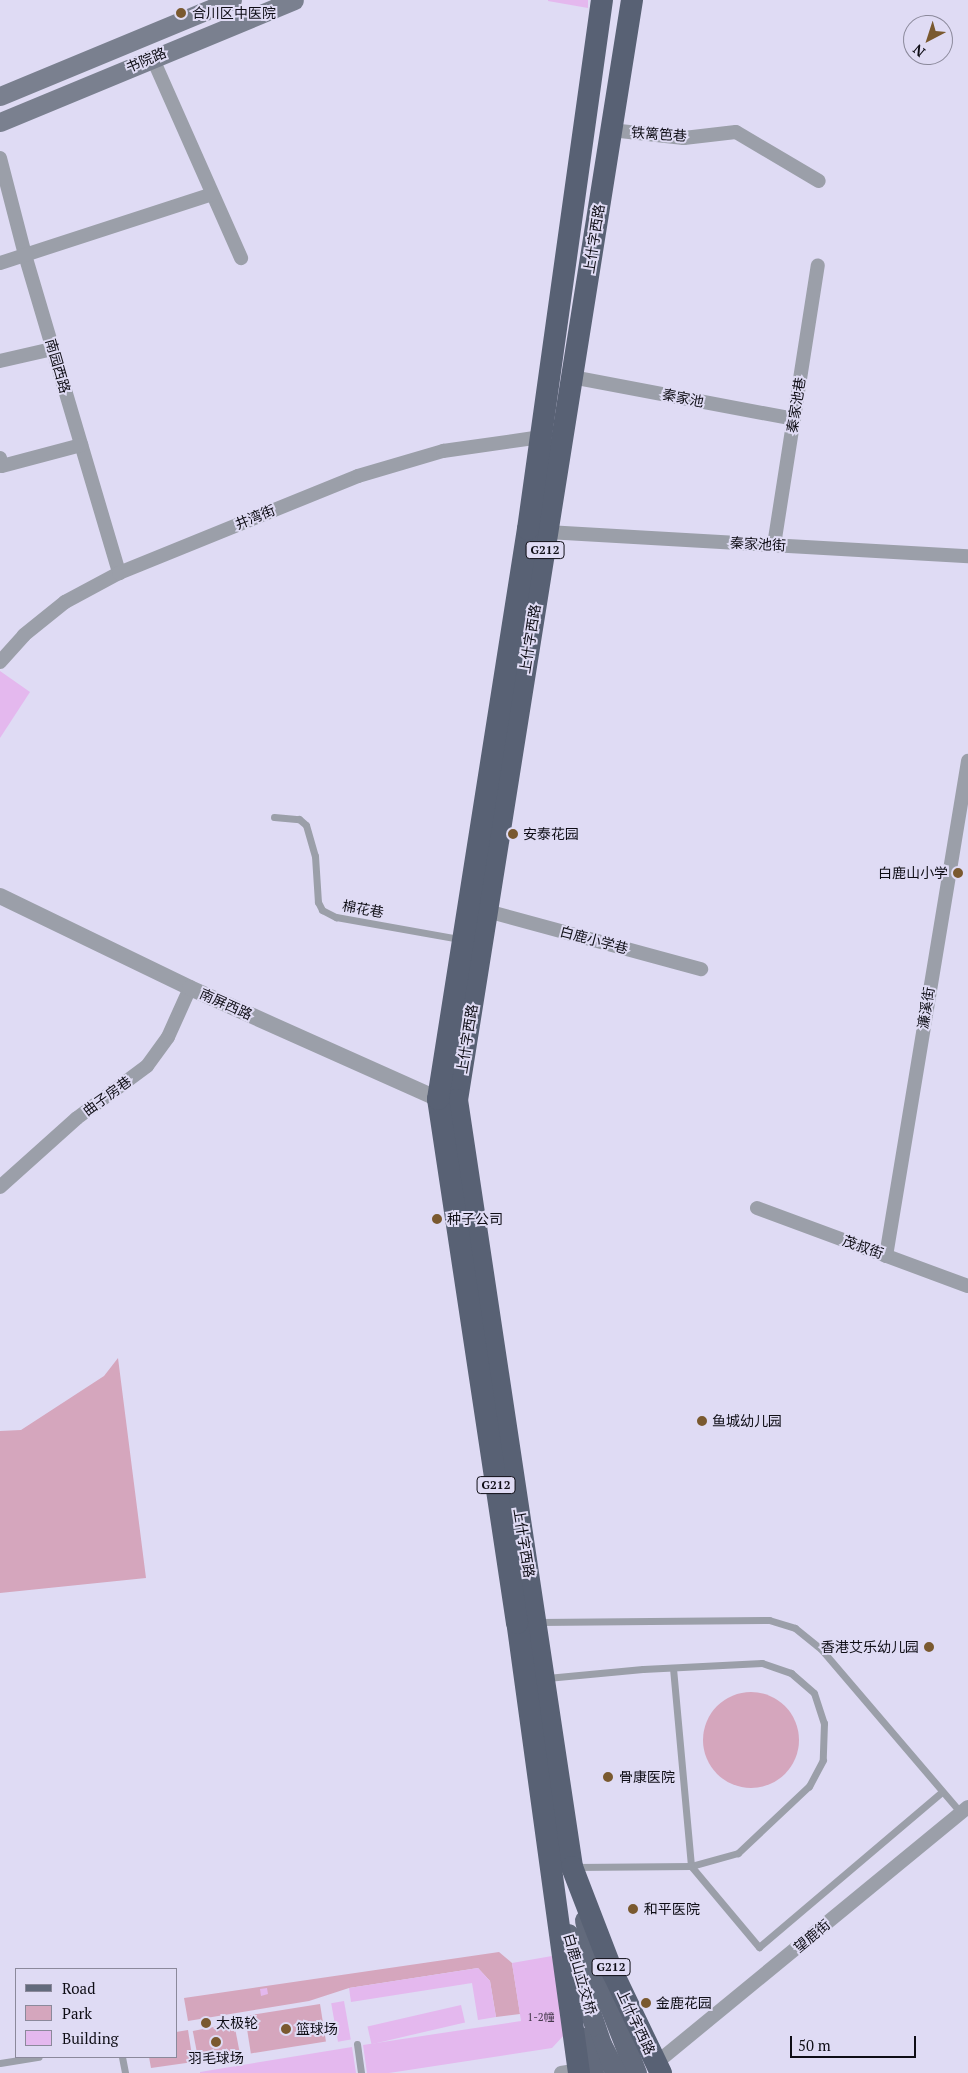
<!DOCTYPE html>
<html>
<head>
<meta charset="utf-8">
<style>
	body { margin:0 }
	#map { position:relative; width:968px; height:2073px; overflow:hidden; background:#dfdbf4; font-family:"PT Serif","Noto Sans SC",serif }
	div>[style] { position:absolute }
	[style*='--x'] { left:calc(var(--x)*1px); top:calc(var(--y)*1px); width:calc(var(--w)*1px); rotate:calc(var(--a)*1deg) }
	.green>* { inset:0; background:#d5a6bd; transform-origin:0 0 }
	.round { border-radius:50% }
	.building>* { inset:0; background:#e4b8ee; transform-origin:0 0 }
	.service>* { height:7px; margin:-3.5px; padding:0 3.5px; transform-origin:3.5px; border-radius:3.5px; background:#9b9fa9 }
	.minor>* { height:14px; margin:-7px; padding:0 7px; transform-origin:7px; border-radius:7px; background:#9b9fa9 }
	.tertiary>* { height:16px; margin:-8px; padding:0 8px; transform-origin:8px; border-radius:8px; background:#9b9fa9 }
	.secondary>* { height:19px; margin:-9.5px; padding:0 9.5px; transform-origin:9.5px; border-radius:9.5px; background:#7a808f }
	.primary>* { height:21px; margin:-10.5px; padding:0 10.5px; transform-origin:10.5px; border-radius:10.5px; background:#626a7c }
	.trunk>* { height:22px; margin:-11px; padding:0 11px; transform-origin:11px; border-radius:11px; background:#586174 }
	.dots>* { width:14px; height:14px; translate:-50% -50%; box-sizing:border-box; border:2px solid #dfdbf4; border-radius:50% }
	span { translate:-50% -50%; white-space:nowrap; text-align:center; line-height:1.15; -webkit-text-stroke:4px #dfdbf4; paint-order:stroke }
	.number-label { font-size:11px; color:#44384b }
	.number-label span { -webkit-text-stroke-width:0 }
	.shield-label span { padding:1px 4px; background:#dfdbf4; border:1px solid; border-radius:4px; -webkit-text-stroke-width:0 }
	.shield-label { font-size:12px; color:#0e0d15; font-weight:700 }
	.poi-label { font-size:14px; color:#0e0d15 }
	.left { translate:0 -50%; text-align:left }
	.right { translate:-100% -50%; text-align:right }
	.street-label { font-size:14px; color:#0e0d15 }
	.legend { position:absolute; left:15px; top:1968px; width:162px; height:90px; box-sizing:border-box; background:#dfdbf4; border:1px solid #8b899b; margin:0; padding:6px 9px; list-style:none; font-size:15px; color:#0e0d15 }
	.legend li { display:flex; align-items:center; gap:10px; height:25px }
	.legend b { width:25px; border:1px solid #8b899b }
	.north { position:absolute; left:903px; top:15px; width:50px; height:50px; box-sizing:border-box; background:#dfdbf4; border:1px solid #8b899b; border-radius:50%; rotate:220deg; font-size:14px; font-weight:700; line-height:20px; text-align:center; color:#0e0d15 }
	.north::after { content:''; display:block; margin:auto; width:18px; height:22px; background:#7a592f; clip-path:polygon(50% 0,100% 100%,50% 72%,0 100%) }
	.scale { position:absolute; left:790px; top:2036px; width:126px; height:22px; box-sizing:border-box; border:2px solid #0e0d15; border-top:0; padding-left:6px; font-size:15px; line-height:18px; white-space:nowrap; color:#0e0d15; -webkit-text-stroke:4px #dfdbf4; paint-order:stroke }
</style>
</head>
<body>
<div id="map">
	<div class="green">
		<div style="clip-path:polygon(118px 1358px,146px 1578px,0 1593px,0 1431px,21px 1430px,104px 1376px)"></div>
		<div class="round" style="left:703px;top:1692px;width:96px;height:96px"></div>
		<div style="clip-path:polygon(499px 1952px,512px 1963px,520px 2014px,496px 2017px,490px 1981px,478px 1968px,349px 1988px,309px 2001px,188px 2021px,184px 1998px)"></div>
		<div style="left:320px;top:2004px;width:38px;height:76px;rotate:81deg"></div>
		<div style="left:234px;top:2023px;width:33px;height:42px;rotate:79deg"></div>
		<div style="clip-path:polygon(188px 2030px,193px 2062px,151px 2068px,149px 2057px,176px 2057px,176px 2032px)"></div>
	</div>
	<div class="building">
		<div style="clip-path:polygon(548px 0,588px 0,588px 8px,548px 1px)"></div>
		<div style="clip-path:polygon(0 671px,30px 692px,0 738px)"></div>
		<div style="clip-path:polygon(552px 1956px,565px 2034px,552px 2048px,389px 2073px,367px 2073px,363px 2045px,521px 2021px,512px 1963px)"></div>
		<div style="clip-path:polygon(478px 1968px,490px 1981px,496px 2017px,478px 2020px,472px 1983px,351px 2002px,349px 1988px)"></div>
		<div style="clip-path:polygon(267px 1988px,268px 1994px,261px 1996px,260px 1989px)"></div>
		<div style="left:344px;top:2001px;width:39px;height:13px;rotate:80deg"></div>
		<div style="left:461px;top:2005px;width:18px;height:96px;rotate:77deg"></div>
		<div style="clip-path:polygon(352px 2047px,356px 2073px,200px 2073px,200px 2072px)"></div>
	</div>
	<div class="service">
		<div style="--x:274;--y:817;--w:25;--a:5"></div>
		<div style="--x:299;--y:819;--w:9;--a:41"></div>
		<div style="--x:306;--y:825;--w:32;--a:74"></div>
		<div style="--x:315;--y:856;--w:46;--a:86.3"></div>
		<div style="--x:318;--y:902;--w:9;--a:63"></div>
		<div style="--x:322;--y:910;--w:16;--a:27"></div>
		<div style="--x:336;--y:917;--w:126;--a:10.1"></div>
		<div style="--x:538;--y:1622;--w:231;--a:-0.5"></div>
		<div style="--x:769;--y:1620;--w:27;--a:17"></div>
		<div style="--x:795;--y:1628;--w:33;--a:39"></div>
		<div style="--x:821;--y:1649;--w:216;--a:49.5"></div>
		<div style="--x:673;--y:1668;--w:199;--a:84.8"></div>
		<div style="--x:691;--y:1866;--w:106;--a:50"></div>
		<div style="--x:759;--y:1947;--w:240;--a:-40.3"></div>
		<div style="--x:547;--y:1678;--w:96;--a:-5.4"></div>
		<div style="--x:643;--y:1669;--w:119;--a:-2.9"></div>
		<div style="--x:762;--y:1663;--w:31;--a:19"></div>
		<div style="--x:791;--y:1673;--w:30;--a:41"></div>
		<div style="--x:814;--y:1693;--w:32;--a:72"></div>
		<div style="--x:824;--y:1723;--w:37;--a:92"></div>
		<div style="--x:823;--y:1760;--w:30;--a:118"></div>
		<div style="--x:809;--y:1786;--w:98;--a:136.7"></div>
		<div style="--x:738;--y:1853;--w:49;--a:164.5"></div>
		<div style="--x:691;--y:1866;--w:116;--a:179.5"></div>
		<div style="--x:357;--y:2044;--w:29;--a:82"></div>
		<div style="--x:122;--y:2057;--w:16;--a:79"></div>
		<div style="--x:0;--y:2063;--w:39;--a:-9"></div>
	</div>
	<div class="minor">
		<div style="--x:152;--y:57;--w:220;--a:66.1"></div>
		<div style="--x:611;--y:130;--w:73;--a:6.3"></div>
		<div style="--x:684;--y:138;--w:52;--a:-6.6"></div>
		<div style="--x:736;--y:132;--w:96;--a:30.6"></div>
		<div style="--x:0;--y:158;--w:100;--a:75.5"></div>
		<div style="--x:25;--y:255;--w:332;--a:73.5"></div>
		<div style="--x:0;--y:263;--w:223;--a:-18"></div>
		<div style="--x:0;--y:361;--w:53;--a:-13"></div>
		<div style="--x:572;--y:377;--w:226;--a:10.7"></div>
		<div style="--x:0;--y:458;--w:8;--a:76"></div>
		<div style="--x:2;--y:466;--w:82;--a:-14.9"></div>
		<div style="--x:547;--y:532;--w:422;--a:3.3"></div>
		<div style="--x:774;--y:545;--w:283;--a:-81.1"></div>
		<div style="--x:0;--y:662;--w:36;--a:-48"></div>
		<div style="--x:24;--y:635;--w:53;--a:-38.8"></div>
		<div style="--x:65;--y:602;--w:61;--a:-28.2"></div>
		<div style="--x:119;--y:573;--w:258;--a:-22.1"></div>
		<div style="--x:358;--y:476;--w:89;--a:-16.4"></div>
		<div style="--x:443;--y:451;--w:99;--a:-8.1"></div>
		<div style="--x:487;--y:911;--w:222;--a:15.2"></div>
		<div style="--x:0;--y:1187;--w:103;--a:-41.9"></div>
		<div style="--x:77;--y:1118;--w:87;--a:-36.6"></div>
		<div style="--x:147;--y:1066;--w:36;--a:-54"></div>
		<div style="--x:168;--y:1037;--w:54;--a:-65.8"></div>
		<div style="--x:757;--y:1208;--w:225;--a:20.3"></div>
		<div style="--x:886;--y:1256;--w:502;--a:-80.59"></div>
		<div style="--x:655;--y:2064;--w:405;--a:-39.4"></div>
		<div style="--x:561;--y:2073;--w:24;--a:-9"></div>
	</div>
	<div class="tertiary">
		<div style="--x:0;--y:896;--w:211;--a:25.8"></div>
		<div style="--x:190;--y:988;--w:272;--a:24.1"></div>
		<div style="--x:438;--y:1099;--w:9;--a:6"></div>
	</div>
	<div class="secondary">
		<div style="--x:0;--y:96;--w:251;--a:-22.5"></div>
		<div style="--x:0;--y:122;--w:318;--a:-22.5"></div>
	</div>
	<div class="primary">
		<div style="--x:585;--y:1920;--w:57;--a:76.9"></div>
		<div style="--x:598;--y:1976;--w:104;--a:68.6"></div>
		<div style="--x:568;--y:1934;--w:49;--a:76"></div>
		<div style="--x:580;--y:1982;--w:65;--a:71.3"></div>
		<div style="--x:601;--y:2044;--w:33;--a:63"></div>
		<div style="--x:580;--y:2037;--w:38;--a:70"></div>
	</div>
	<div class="trunk">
		<div style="--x:632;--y:0;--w:1114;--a:99.04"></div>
		<div style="--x:457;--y:1100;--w:776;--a:81.47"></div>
		<div style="--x:572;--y:1867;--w:114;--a:68.9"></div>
		<div style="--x:613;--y:1973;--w:111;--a:64.4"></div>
		<div style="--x:579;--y:2073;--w:454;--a:-97.8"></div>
		<div style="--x:517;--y:1623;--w:530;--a:-98.57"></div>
		<div style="--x:438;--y:1099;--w:577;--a:-81.03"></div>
		<div style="--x:528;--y:529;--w:534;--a:-82.04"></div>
	</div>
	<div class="dots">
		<div style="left:181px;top:13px;background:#7a592f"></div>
		<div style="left:513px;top:834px;background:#7a592f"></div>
		<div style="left:958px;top:873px;background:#7a592f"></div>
		<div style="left:437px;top:1219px;background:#7a592f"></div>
		<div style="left:702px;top:1421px;background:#7a592f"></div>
		<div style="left:929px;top:1647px;background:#7a592f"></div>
		<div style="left:608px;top:1777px;background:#7a592f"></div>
		<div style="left:633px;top:1909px;background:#7a592f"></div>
		<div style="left:646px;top:2003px;background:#7a592f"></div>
		<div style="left:206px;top:2023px;background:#7a592f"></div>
		<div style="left:286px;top:2029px;background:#7a592f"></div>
		<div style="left:216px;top:2042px;background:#7a592f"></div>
	</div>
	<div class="number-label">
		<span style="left:541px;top:2017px">1-2幢</span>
	</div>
	<div class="shield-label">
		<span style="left:545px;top:550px">G212</span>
		<span style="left:496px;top:1485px">G212</span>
		<span style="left:611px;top:1967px">G212</span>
	</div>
	<div class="poi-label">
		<span class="left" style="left:192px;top:13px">合川区中医院</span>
		<span class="left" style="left:523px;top:834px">安泰花园</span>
		<span class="right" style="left:948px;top:873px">白鹿山小学</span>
		<span class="left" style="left:447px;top:1219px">种子公司</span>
		<span class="left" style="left:712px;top:1421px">鱼城幼儿园</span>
		<span class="right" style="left:919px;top:1647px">香港艾乐幼儿园</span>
		<span class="left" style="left:619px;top:1777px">骨康医院</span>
		<span class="left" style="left:644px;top:1909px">和平医院</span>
		<span class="left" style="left:656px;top:2003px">金鹿花园</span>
		<span class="left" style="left:216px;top:2023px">太极轮</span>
		<span class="left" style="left:296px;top:2029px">篮球场</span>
		<span style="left:216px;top:2058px">羽毛球场</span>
	</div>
	<div class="street-label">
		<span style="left:146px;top:60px;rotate:-23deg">书院路</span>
		<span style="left:659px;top:134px;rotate:4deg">铁篱笆巷</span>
		<span style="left:594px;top:239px;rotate:-81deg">上什字西路</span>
		<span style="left:58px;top:366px;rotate:74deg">南园西路</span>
		<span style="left:683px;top:398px;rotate:11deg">秦家池</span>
		<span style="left:796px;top:405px;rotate:-81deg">秦家池巷</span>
		<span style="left:255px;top:517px;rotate:-22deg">井湾街</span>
		<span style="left:758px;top:544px;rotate:3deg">秦家池街</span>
		<span style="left:530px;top:639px;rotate:-81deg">上什字西路</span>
		<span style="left:363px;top:909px;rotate:10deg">棉花巷</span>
		<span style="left:594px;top:940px;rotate:15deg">白鹿小学巷</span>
		<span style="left:226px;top:1004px;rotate:24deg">南屏西路</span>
		<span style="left:926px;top:1008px;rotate:-81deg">濂溪街</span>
		<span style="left:467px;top:1039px;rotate:-81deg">上什字西路</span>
		<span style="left:107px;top:1096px;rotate:-36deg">曲子房巷</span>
		<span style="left:863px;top:1247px;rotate:20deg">茂叔街</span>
		<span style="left:524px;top:1543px;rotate:81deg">上什字西路</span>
		<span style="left:812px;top:1936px;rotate:-40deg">望鹿街</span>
		<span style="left:580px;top:1974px;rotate:74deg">白鹿山立交桥</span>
		<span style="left:636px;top:2022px;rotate:65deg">上什字西路</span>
	</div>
	<ul class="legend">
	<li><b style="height:6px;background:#626a7c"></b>Road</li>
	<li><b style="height:14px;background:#d5a6bd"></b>Park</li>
	<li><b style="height:14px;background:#e4b8ee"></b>Building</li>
	</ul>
	<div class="north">N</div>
	<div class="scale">50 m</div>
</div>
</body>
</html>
